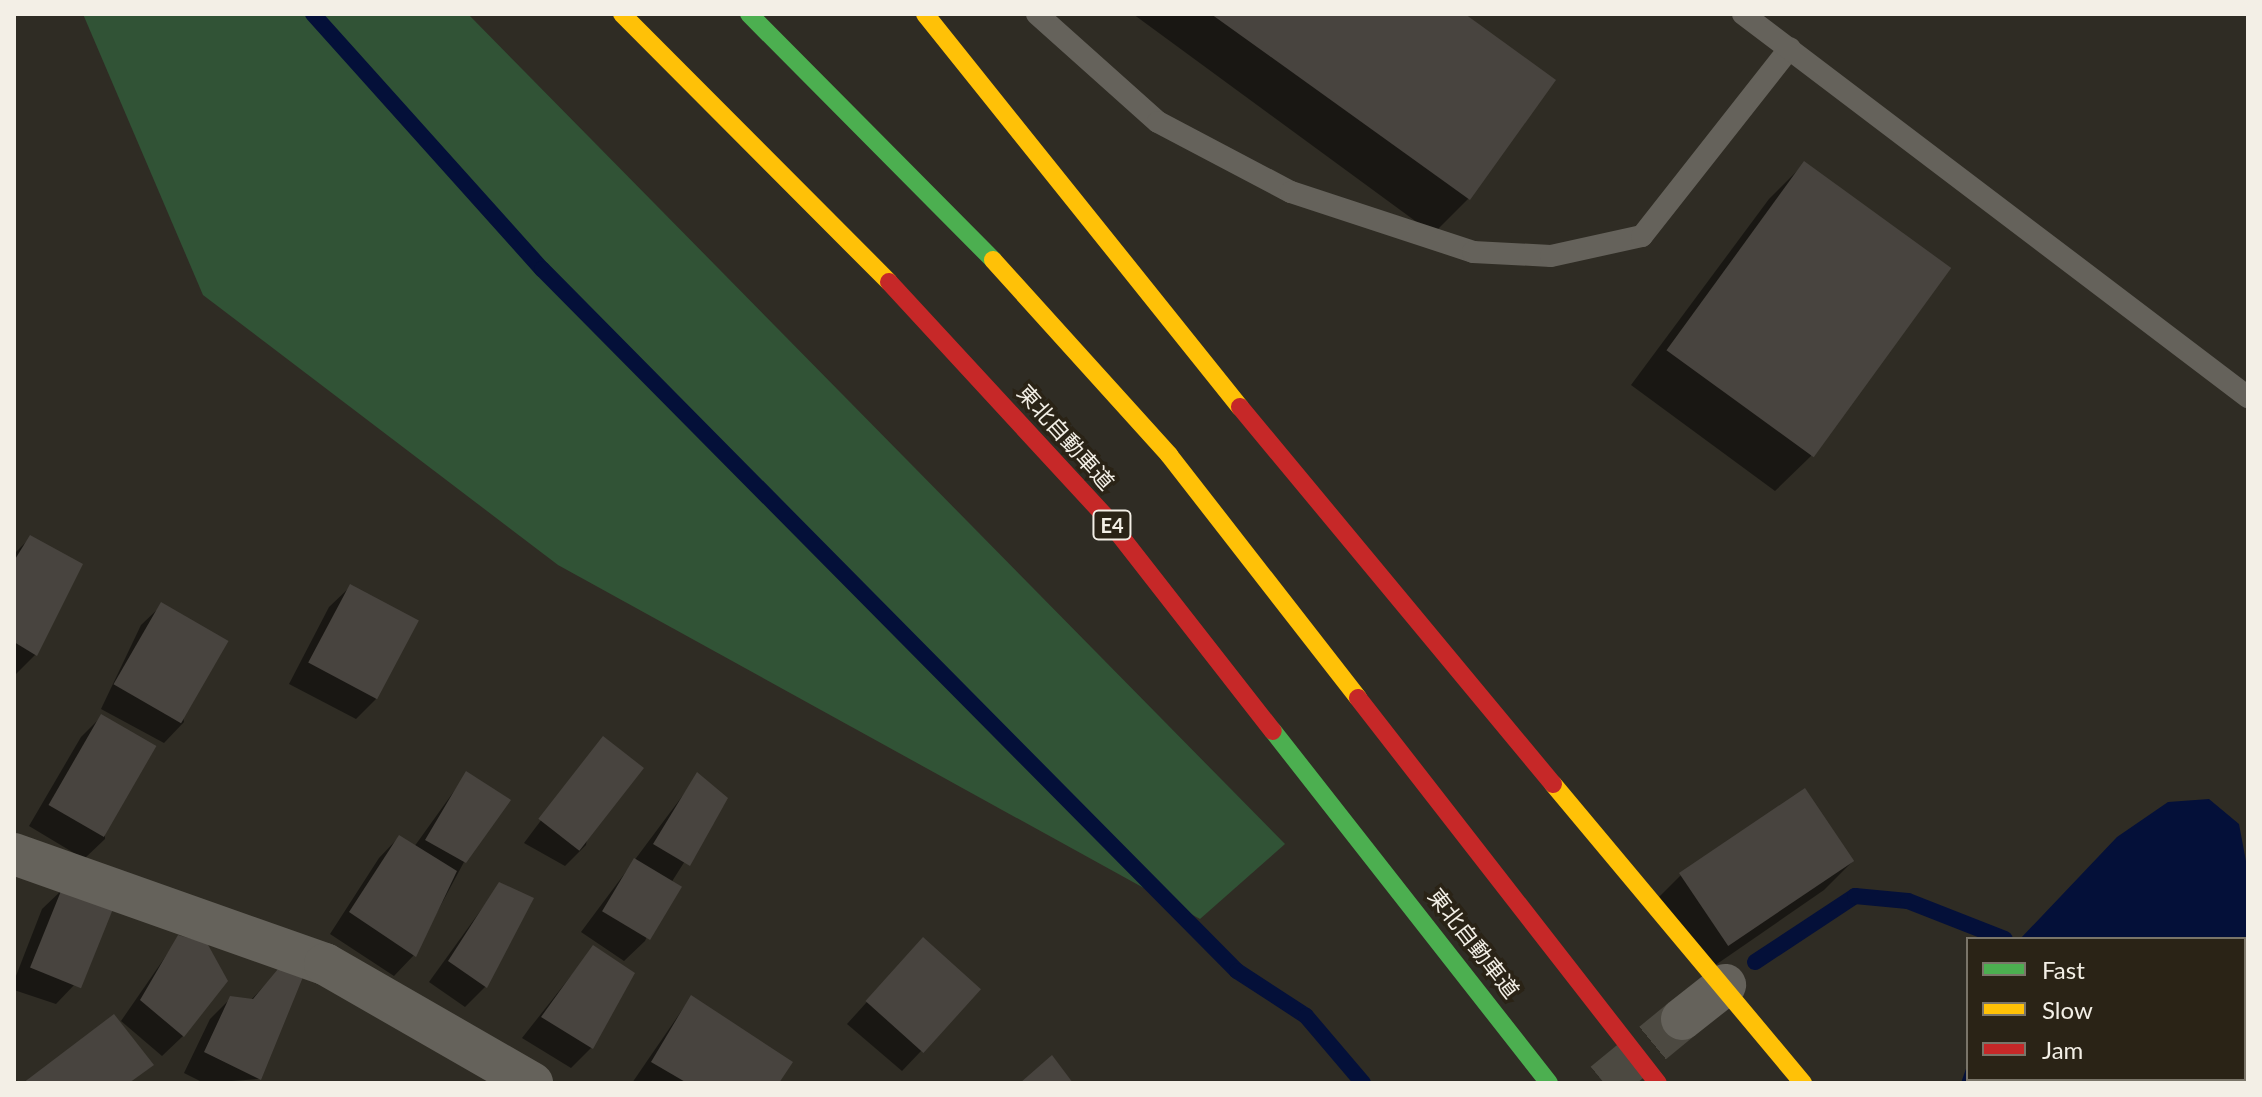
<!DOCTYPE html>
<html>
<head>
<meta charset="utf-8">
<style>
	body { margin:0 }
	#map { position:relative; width:2262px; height:1097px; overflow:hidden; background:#2f2c24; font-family:Lato,"Noto Sans JP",sans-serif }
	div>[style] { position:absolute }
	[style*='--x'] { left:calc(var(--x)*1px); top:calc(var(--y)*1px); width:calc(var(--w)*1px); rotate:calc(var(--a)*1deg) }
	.green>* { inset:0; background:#315336 }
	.water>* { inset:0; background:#041039 }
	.shadow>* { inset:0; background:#0007 }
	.stream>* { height:16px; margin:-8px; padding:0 8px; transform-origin:8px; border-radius:8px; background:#041039 }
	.building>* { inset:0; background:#48443f; transform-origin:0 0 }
	.street-tunnel>* { height:42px; margin-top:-21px; transform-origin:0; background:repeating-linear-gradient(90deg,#4c4941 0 42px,transparent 0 63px) }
	.lane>* { height:22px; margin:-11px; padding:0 11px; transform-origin:11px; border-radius:11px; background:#65625b }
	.street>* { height:42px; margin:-21px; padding:0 21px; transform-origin:21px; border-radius:21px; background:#65625b }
	.fast>* { height:18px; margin:-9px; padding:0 9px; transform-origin:9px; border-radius:9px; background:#4caf50 }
	.slow>* { height:18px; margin:-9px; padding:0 9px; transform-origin:9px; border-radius:9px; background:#ffc107 }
	.jam>* { height:18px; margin:-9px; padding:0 9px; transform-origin:9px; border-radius:9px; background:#c62828 }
	span { translate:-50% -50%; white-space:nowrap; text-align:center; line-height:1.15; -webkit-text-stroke:7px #2a2316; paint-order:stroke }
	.shield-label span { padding:2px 6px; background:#2a2316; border:2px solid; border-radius:6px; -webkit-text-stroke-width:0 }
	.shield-label { font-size:20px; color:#f3efe6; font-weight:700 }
	.street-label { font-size:22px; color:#f3efe6 }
	.frame { position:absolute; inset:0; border:16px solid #f3efe6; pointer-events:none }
	.legend { position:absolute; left:1966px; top:937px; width:280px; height:144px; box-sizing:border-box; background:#2a2316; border:2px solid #7a7569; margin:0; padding:10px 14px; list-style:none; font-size:24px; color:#f3efe6 }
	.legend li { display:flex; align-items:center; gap:16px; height:40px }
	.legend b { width:40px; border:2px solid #7a7569 }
</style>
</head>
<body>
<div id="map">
	<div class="green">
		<div style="clip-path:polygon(83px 14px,468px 14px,1285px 844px,1200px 919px,558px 565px,203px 295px)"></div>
	</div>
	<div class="water">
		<div style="clip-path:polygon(2209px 799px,2239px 824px,2248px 872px,2248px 1083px,1961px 1083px,1968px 1063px,1968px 1079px,2244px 1079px,2244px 939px,2020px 939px,2117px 837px,2168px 802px)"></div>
	</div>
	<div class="shadow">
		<div style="clip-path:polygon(1133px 14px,1462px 14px,1553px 81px,1468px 199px,1433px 234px)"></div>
		<div style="clip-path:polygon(1804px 164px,1811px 456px,1775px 491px,1631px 385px,1769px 199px)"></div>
		<div style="clip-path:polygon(31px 537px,35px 655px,15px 675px,14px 554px)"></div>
		<div style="clip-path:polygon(350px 587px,376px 699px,356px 719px,289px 684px,329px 607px)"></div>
		<div style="clip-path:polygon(162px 605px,184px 722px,164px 743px,101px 709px,141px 625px)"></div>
		<div style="clip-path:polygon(102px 716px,105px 839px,84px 859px,29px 826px,81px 737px)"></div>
		<div style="clip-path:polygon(603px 738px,586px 845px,565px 866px,524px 843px)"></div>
		<div style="clip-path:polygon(467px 773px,464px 862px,414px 955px,394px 976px,330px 934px,379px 858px,399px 837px,414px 847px)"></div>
		<div style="clip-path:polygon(698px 775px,725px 798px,671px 883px,645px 941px,624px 961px,581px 932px)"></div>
		<div style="clip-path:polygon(1853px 861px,1824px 890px,1701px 975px,1652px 904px,1681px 875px)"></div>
		<div style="clip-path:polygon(499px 885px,486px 986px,465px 1007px,429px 982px)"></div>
		<div style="clip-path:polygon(63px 889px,76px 983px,56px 1004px,14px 990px,14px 981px,42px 909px)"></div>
		<div style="clip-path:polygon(179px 937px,183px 1036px,162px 1056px,121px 1021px)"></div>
		<div style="clip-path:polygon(923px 940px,922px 1050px,902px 1071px,847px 1024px)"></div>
		<div style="clip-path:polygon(593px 948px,591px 1048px,571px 1068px,522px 1038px)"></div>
		<div style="clip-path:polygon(278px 971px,300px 978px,259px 1079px,204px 1083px,184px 1073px,210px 1019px,231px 998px,250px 1001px)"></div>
		<div style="clip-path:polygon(691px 997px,777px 1083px,632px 1083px)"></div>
	</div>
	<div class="stream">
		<div style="--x:313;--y:14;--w:343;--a:48.1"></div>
		<div style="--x:542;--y:269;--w:988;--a:45.29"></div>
		<div style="--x:1237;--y:971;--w:82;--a:33.1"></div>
		<div style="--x:1306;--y:1016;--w:88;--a:49.6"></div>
		<div style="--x:1755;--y:962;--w:120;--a:-33.4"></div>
		<div style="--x:1855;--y:896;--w:53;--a:5.4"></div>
		<div style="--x:1908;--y:901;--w:104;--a:21.4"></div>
	</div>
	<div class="building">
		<div style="clip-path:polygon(1211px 14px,1465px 14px,1556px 80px,1470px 200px)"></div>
		<div style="left:1804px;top:161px;width:182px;height:234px;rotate:36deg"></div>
		<div style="clip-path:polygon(30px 535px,83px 564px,37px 656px,14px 642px,14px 561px)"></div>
		<div style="left:350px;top:584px;width:78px;height:89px;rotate:28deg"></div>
		<div style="left:161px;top:602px;width:78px;height:95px;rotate:30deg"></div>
		<div style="left:101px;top:714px;width:64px;height:105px;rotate:30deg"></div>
		<div style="left:603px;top:736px;width:52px;height:105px;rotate:38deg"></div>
		<div style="clip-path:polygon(466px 771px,511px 800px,466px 863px,425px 840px)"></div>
		<div style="clip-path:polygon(697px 772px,728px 798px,690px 866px,653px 844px)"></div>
		<div style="left:1805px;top:788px;width:88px;height:152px;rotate:56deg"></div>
		<div style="clip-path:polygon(399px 835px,457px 871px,416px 957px,349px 912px)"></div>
		<div style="left:634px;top:858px;width:56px;height:62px;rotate:31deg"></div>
		<div style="clip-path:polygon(499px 882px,534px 898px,487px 988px,448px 961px)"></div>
		<div style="left:63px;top:886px;width:55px;height:88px;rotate:22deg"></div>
		<div style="clip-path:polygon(178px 935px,207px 943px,228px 981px,184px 1037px,140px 1000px)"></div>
		<div style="left:923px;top:937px;width:78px;height:86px;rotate:42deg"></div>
		<div style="clip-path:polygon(593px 945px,635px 973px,593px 1049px,541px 1017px)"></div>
		<div style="clip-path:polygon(278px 969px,303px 977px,261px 1080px,204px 1052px,230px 996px,253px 999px)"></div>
		<div style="clip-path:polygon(691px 995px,793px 1062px,779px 1083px,687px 1083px,651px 1062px)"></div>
		<div style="clip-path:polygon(114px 1014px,154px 1065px,129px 1083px,23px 1083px)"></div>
		<div style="clip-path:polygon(1052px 1055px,1073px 1083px,1020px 1083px)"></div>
	</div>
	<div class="street-tunnel">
		<div style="--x:1604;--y:1083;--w:101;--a:-39.4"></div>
	</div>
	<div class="lane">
		<div style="--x:1037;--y:14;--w:162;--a:41.8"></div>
		<div style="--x:1158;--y:122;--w:150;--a:27.8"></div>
		<div style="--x:1291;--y:192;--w:192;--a:18.2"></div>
		<div style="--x:1473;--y:252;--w:78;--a:2.9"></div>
		<div style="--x:1551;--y:256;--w:93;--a:-12.4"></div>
		<div style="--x:1642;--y:236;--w:239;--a:-51.8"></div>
		<div style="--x:1743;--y:14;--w:634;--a:37.18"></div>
	</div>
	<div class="street">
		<div style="--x:14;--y:854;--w:330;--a:19.5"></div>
		<div style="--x:325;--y:964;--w:239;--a:29.9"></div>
		<div style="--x:1682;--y:1019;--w:55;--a:-38.3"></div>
	</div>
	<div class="fast">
		<div style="--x:749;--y:14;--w:346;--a:45.2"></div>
		<div style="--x:1273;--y:731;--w:447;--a:51.9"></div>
	</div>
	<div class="slow">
		<div style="--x:622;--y:14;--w:378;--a:45.1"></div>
		<div style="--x:925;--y:14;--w:504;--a:51.29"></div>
		<div style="--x:993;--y:260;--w:263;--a:47.9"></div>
		<div style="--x:1169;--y:455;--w:308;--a:52.1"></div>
		<div style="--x:1553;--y:784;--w:390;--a:50.1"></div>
	</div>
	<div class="jam">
		<div style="--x:889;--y:282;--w:317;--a:47.3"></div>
		<div style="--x:1104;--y:515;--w:274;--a:52"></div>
		<div style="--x:1240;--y:407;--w:490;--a:50.3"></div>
		<div style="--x:1358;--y:698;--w:488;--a:52.1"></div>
	</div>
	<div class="shield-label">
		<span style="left:1112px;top:525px">E4</span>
	</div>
	<div class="street-label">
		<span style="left:1066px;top:437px;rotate:48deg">東北自動車道</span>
		<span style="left:1474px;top:943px;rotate:52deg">東北自動車道</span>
	</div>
	<div class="frame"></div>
	<ul class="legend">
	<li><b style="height:10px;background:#4caf50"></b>Fast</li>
	<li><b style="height:10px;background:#ffc107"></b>Slow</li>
	<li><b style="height:10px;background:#c62828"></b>Jam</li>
	</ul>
</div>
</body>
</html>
